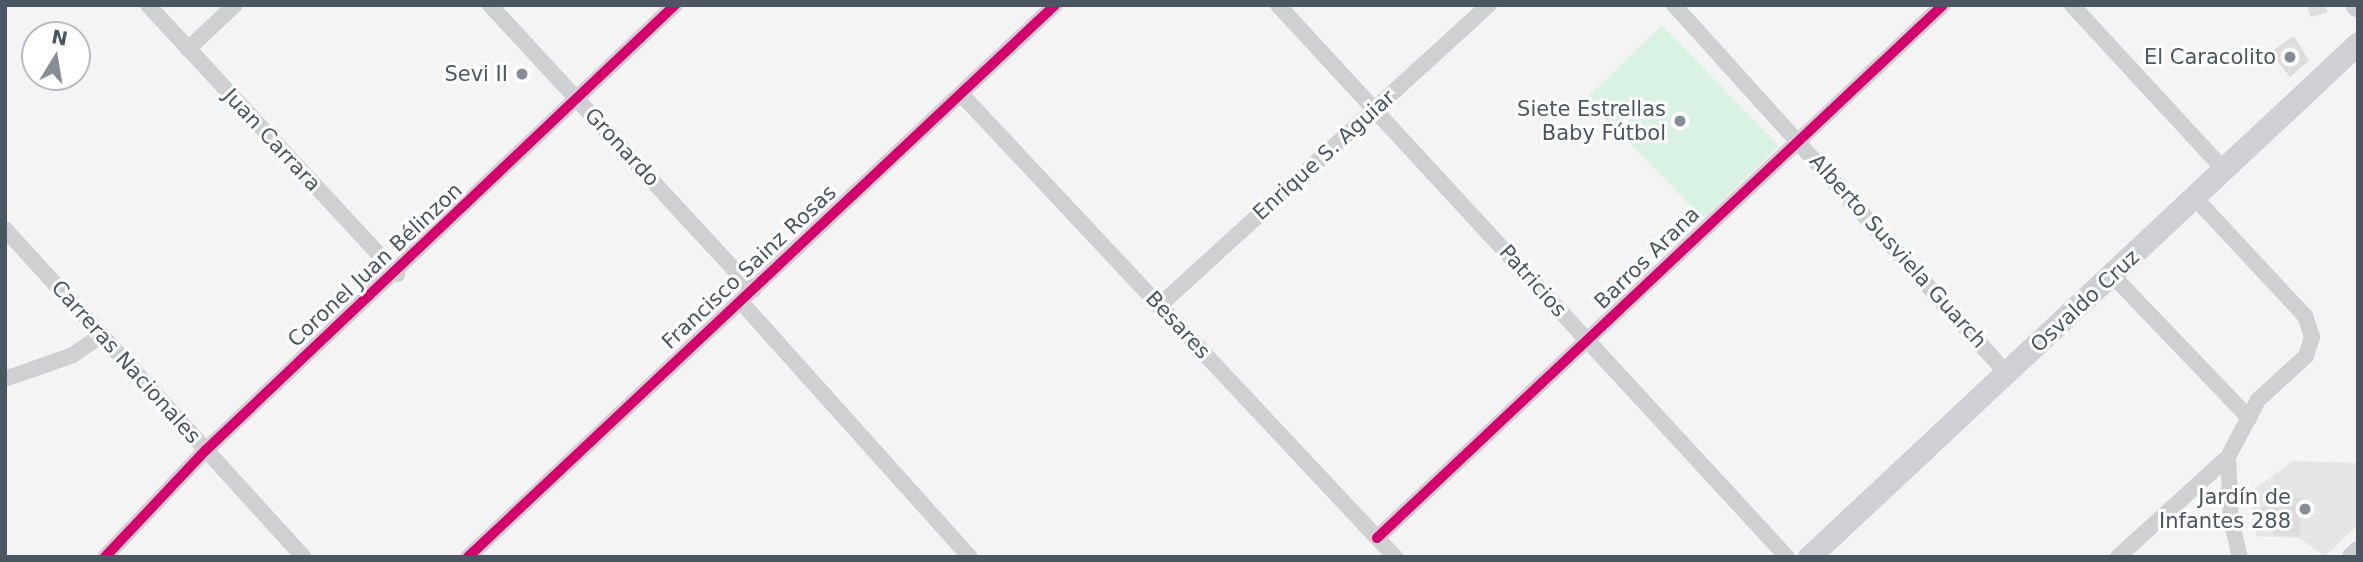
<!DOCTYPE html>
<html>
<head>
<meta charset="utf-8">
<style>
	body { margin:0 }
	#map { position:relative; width:2363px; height:562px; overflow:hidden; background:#f4f4f4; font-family:"DejaVu Sans",sans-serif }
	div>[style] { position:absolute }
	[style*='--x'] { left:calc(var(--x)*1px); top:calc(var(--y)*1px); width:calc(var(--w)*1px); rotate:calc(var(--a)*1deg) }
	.education>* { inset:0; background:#e6e5e6 }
	.green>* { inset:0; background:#d9f2e3; transform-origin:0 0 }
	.building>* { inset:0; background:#ddddde }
	.street>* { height:16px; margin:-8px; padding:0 8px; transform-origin:8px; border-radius:8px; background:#ced0d2 }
	.secondary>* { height:23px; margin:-11.5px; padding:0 11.5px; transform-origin:11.5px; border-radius:11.5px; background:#ced0d4 }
	.cycleway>* { height:10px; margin:-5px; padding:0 5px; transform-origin:5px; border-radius:5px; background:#d6006c }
	.dots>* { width:19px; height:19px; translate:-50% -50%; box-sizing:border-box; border:4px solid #fff; border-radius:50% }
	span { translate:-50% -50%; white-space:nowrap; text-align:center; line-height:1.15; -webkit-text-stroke:6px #fff; paint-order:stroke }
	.poi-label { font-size:21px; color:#4a5661 }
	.right { translate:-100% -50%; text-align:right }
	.street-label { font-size:21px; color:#4a5661 }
	.frame { position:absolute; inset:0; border:7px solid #4a5661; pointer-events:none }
	.north { position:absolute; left:21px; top:21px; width:70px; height:70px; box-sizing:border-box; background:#fff; border:2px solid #b7bbc0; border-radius:50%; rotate:11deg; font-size:19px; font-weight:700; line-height:28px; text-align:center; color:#4a5661 }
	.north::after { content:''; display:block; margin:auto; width:24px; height:32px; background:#868d94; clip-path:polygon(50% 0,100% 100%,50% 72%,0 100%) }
</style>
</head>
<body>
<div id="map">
	<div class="education">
		<div style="clip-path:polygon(2293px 461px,2358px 463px,2358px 525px,2324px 557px,2300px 538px,2256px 536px,2249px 493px)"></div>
	</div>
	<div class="green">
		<div style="left:1662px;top:25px;width:168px;height:105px;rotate:46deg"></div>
	</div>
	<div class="building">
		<div style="clip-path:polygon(2307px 5px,2325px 5px,2327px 12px,2311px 17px)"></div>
		<div style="clip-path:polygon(2294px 36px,2309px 61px,2290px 77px,2270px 52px)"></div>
		<div style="clip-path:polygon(2268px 496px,2303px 498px,2302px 511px,2298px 511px,2301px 536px,2273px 535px,2273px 524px,2260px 524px,2261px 507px,2267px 507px)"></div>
	</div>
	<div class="street">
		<div style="--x:148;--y:5;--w:367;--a:47.2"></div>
		<div style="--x:490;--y:5;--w:388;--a:47.3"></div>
		<div style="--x:1278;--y:5;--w:751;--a:47.32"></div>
		<div style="--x:1674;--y:5;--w:496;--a:47.9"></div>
		<div style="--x:2072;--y:5;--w:224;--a:47.3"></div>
		<div style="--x:188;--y:49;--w:64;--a:-43.1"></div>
		<div style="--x:961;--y:94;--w:635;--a:46.85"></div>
		<div style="--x:5;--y:229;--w:443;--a:47.7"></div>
		<div style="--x:2113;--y:276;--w:197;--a:46.2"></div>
		<div style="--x:741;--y:302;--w:343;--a:48.1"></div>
		<div style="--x:1159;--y:306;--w:447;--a:-42.4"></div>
		<div style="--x:5;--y:379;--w:72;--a:-19.4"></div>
		<div style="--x:73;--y:355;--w:35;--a:-35"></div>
		<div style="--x:2228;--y:457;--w:62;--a:87.2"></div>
		<div style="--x:2231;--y:519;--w:39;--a:77"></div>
		<div style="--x:1377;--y:538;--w:777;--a:-43.28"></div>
		<div style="--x:105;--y:557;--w:147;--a:-46.7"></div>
		<div style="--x:206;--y:450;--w:647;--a:-43.5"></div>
		<div style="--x:468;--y:557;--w:806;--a:-43.24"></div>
		<div style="--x:2118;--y:557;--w:149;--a:-42.3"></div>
		<div style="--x:2228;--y:457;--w:64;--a:-62.2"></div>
		<div style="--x:2258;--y:400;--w:65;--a:-42.5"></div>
		<div style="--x:2306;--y:356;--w:20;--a:-72"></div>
		<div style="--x:2312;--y:337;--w:22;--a:-108"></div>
		<div style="--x:2305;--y:316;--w:161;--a:-133"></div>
	</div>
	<div class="secondary">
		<div style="--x:2357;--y:5;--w:1;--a:45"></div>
		<div style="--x:1809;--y:557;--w:752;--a:-43.11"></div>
		<div style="--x:2353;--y:557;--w:7;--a:-45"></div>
	</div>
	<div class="cycleway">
		<div style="--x:1377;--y:538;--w:777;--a:-43.28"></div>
		<div style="--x:105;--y:557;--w:147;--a:-46.7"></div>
		<div style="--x:206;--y:450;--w:647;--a:-43.5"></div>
		<div style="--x:468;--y:557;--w:806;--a:-43.24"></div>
	</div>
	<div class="dots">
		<div style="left:2290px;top:57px;background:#868d94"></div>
		<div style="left:522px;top:74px;background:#868d94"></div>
		<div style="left:1680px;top:121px;background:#868d94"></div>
		<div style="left:2305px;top:509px;background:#868d94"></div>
	</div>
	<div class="poi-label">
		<span class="right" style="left:2276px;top:57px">El Caracolito</span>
		<span class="right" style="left:508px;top:74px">Sevi II</span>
		<span class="right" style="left:1666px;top:121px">Siete Estrellas<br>Baby Fútbol</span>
		<span class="right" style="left:2291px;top:509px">Jardín de<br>Infantes 288</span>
	</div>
	<div class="street-label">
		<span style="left:272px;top:140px;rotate:47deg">Juan Carrara</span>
		<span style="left:622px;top:147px;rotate:47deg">Gronardo</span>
		<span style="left:1324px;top:155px;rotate:-42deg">Enrique S. Aguiar</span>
		<span style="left:1898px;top:251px;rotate:48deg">Alberto Susviela Guarch</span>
		<span style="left:1647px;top:258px;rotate:-44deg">Barros Arana</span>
		<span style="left:375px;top:265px;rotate:-43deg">Coronel Juan Bélinzon</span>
		<span style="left:749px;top:267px;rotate:-43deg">Francisco Sainz Rosas</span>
		<span style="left:1533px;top:281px;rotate:48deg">Patricios</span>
		<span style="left:2085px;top:301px;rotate:-43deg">Osvaldo Cruz</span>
		<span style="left:1178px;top:325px;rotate:47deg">Besares</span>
		<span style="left:126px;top:362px;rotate:48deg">Carreras Nacionales</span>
	</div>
	<div class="frame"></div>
	<div class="north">N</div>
</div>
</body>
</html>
